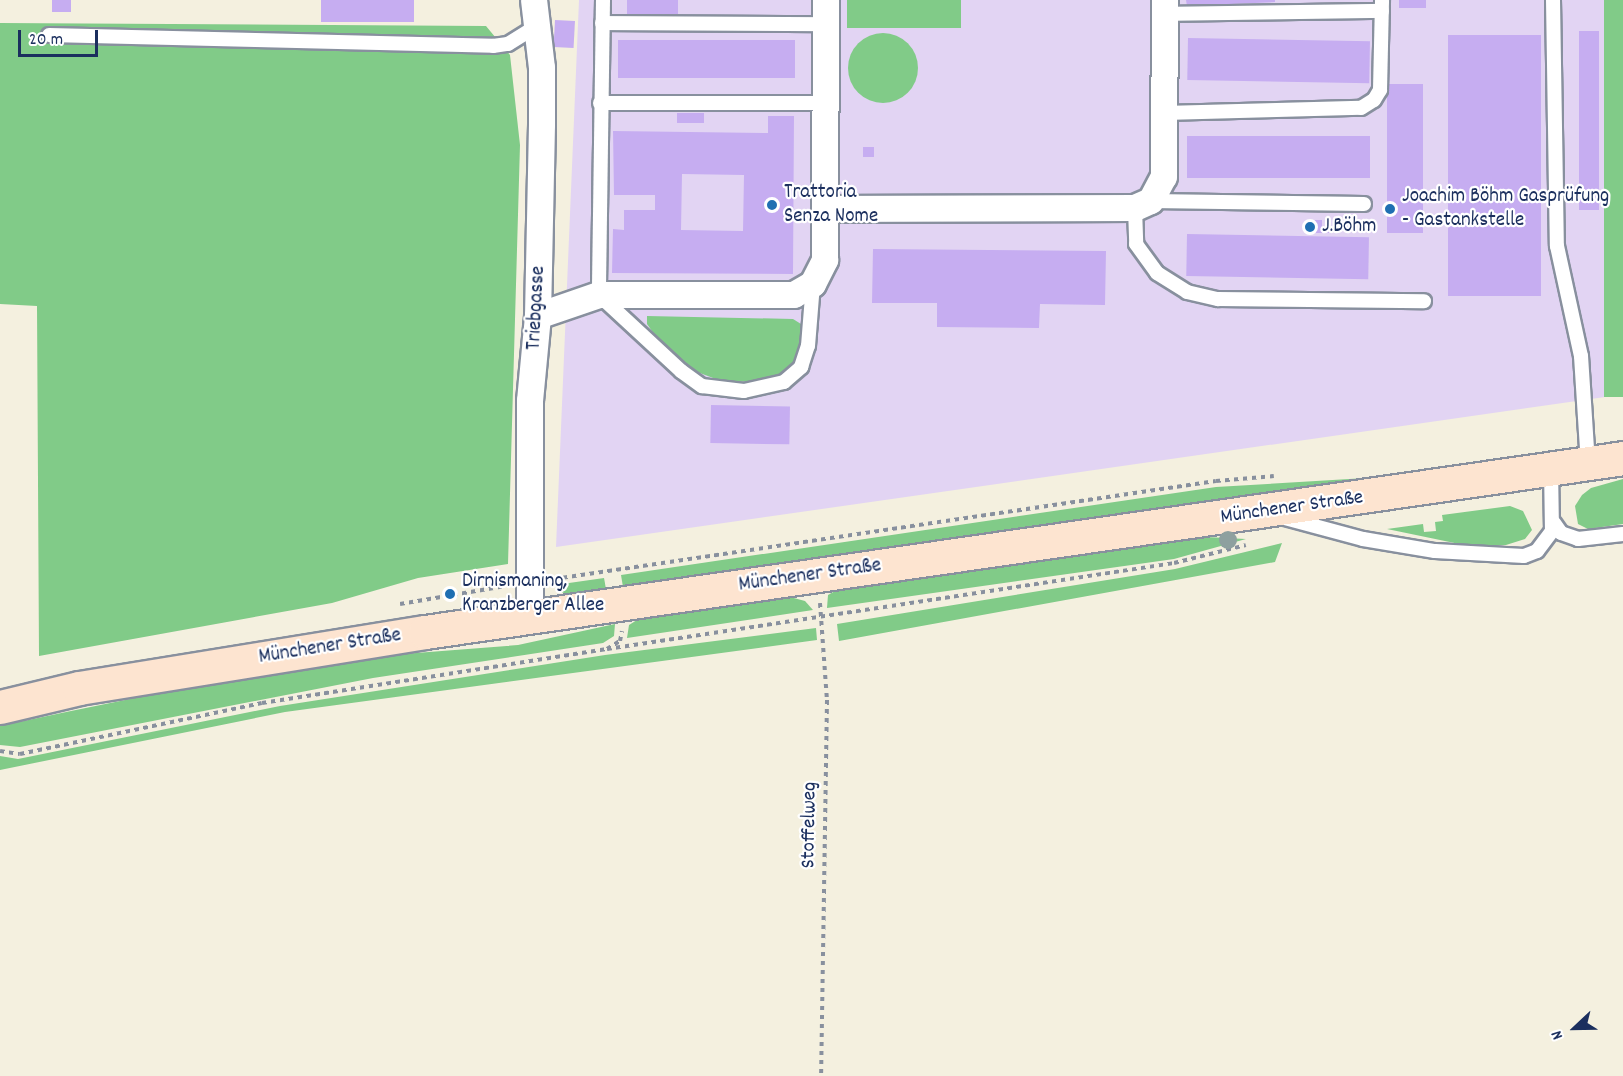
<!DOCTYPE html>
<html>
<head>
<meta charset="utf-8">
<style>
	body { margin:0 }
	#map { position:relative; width:1623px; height:1076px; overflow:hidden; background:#f4f0df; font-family:Dekko,sans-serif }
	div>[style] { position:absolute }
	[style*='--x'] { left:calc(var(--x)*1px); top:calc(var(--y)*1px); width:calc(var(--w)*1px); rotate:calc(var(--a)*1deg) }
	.built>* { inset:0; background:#e2d4f3 }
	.green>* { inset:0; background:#81cb88; transform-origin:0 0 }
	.round { border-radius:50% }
	.building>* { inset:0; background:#c6adf1; transform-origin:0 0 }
	.path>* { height:4px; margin-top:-2px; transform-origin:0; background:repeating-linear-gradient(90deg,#88909e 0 4.5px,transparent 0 9px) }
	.roads { filter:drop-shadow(2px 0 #88909e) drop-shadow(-2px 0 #88909e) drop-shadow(0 2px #88909e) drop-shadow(0 -2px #88909e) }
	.service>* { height:14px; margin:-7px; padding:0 7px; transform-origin:7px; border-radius:7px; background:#fff }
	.minor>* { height:26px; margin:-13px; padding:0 13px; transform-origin:13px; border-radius:13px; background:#fff }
	.secondary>* { height:33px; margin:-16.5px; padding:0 16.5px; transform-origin:16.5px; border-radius:16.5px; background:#fde4d0 }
	.trees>* { width:18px; height:18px; margin:-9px; border-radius:50%; background:#8ea09f }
	.dots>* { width:16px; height:16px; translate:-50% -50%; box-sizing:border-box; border:3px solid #fff; border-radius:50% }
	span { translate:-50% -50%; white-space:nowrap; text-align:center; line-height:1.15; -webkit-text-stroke:4.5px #fff; paint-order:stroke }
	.poi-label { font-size:21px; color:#1b2f5e }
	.left { translate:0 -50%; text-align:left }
	.street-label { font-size:21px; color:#1b2f5e }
	.north { position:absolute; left:1545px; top:998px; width:60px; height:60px; -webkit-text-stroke:4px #fff; paint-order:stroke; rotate:248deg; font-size:16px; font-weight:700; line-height:24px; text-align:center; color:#1b2f5e }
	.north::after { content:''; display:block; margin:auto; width:21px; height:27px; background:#1b2f5e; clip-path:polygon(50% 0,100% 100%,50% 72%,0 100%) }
	.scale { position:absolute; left:18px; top:30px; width:80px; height:27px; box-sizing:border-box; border:3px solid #1b2f5e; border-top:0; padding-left:8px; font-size:18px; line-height:21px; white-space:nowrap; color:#1b2f5e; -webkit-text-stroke:4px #fff; paint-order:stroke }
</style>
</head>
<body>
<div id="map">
	<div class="built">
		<div style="clip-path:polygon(579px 0,1604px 0,1605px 397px,556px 547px)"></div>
	</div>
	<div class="green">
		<div style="left:847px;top:0;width:114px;height:28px"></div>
		<div style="left:1604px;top:0;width:19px;height:397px"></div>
		<div style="clip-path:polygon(0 23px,486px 26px,510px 55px,520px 145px,508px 564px,418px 578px,332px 603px,39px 656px,37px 306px,0 304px)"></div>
		<div class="round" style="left:848px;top:33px;width:70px;height:70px"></div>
		<div style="clip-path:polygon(647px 316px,793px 319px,801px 324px,801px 345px,794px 362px,782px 375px,764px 382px,721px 381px,684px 367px,666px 351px,647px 324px)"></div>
		<div style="clip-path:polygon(1366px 478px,623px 587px,621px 575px,1216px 487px)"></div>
		<div style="clip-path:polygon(1623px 479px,1623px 524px,1588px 529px,1578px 524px,1575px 506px,1582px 495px,1591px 488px)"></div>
		<div style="clip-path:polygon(1510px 506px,1523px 511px,1532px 530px,1525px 539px,1506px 545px,1469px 546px,1387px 529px,1423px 524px,1424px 532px,1436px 531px,1435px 522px,1443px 521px,1442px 515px)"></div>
		<div style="clip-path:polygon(1206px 537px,1246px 539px,1174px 559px,827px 608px,828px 595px,835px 591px)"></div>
		<div style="clip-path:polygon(1282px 543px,1275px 562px,839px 641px,837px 624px,1175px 569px)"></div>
		<div style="clip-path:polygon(604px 578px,606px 589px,571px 595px,561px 592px,560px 586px,569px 583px)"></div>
		<div style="clip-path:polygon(790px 597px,805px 601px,813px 610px,627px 638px,629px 625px,637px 620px)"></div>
		<div style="clip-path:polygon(615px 624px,614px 636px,603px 643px,373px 678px,20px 747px,0 745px,0 726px,71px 711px,189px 687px,403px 654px,518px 645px)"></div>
		<div style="clip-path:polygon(816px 628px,817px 640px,285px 712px,0 770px,0 756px,18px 759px,280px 706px,605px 655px)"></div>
	</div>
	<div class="building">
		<div style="left:52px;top:0;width:19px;height:12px"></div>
		<div style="left:321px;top:0;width:93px;height:22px"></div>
		<div style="left:627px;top:0;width:51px;height:14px"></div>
		<div style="clip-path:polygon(1186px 0,1275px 0,1275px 2px,1187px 6px)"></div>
		<div style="left:1399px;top:0;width:27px;height:8px"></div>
		<div style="left:555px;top:20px;width:20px;height:27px;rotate:3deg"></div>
		<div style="left:1579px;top:31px;width:20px;height:179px"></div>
		<div style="left:1448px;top:35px;width:93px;height:261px"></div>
		<div style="left:1188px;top:38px;width:182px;height:42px;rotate:1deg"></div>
		<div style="left:618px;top:40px;width:177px;height:38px"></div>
		<div style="left:1387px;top:84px;width:36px;height:149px"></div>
		<div style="left:677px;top:113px;width:27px;height:10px"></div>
		<div style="clip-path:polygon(evenodd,768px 116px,794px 116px,793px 274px,612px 273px,613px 229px,624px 230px,624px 210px,655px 210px,655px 195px,614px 195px,613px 131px,768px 133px,768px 116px,682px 174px,744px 175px,743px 231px,681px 230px,682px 174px)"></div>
		<div style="left:1187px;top:136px;width:183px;height:42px"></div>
		<div style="left:863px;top:147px;width:11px;height:10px"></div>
		<div style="clip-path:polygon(1315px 220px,1322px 220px,1322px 228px,1329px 228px,1329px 233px,1307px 233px,1307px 227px,1315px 227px)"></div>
		<div style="left:1187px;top:234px;width:182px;height:42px;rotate:1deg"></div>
		<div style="clip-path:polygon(873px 249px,1106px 251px,1105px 305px,1040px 304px,1039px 328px,937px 327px,937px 303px,872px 303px)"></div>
		<div style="left:711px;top:405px;width:79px;height:38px;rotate:1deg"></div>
	</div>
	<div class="path">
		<div style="--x:554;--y:579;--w:669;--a:-8.42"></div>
		<div style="--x:1216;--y:481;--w:58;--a:-4.9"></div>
		<div style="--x:820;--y:603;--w:97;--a:85.9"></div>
		<div style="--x:827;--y:700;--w:376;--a:90.9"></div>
		<div style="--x:400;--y:604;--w:107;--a:-9.7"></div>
		<div style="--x:607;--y:649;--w:573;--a:-8.62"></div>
		<div style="--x:1174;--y:563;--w:74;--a:-14"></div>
		<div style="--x:0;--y:751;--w:20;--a:9"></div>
		<div style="--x:20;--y:754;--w:247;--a:-11.9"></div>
		<div style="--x:262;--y:703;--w:349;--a:-8.9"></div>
		<div style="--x:607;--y:649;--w:15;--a:-32"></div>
		<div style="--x:620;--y:641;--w:10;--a:-79"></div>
	</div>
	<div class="roads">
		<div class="service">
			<div style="--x:603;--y:0;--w:295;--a:90.8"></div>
			<div style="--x:599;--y:295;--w:112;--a:42.8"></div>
			<div style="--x:681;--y:371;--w:26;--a:36"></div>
			<div style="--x:702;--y:386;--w:42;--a:6.8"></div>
			<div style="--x:744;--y:391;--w:41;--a:-12.7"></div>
			<div style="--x:784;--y:382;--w:23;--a:-41"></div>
			<div style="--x:801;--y:367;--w:22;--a:-72"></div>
			<div style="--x:808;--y:346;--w:62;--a:-85.4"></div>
			<div style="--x:1553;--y:0;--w:246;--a:89.1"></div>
			<div style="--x:1557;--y:246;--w:113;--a:77.7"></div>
			<div style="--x:1581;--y:356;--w:107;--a:86.3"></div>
			<div style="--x:1164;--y:14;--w:218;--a:-0.8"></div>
			<div style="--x:602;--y:23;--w:224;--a:0.3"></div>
			<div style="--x:49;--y:35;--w:444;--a:1.4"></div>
			<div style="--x:493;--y:46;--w:15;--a:-8"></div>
			<div style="--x:508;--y:44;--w:34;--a:-32"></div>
			<div style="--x:600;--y:103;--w:226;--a:0"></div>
			<div style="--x:1164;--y:113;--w:197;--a:-1.5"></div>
			<div style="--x:1361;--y:108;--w:15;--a:-32"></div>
			<div style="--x:1374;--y:100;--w:12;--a:-59"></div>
			<div style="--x:1380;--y:90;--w:90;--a:-88.7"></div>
			<div style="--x:1151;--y:201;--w:213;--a:0.8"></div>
			<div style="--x:1135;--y:208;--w:36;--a:88"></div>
			<div style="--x:1136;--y:244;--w:36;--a:54"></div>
			<div style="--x:1157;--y:273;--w:36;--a:32"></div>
			<div style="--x:1187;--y:292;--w:32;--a:13"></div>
			<div style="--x:1218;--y:299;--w:206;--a:0.6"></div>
			<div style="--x:1281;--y:517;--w:85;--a:15"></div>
			<div style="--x:1363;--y:539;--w:73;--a:9.5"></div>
			<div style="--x:1435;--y:551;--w:89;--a:3.2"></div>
			<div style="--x:1524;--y:556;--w:14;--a:-21"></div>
			<div style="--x:1537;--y:551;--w:25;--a:-53"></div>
			<div style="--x:1552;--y:531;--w:62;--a:-90.9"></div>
			<div style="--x:1554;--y:523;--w:12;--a:55"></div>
			<div style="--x:1561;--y:533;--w:18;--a:19"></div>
			<div style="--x:1578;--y:539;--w:45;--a:-6.3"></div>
		</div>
		<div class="minor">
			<div style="--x:825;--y:209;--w:310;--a:-0.2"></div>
			<div style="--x:1135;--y:208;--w:17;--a:-24"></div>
			<div style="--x:1151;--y:201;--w:27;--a:-62"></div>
			<div style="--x:1164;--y:177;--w:177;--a:-89.7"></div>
			<div style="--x:538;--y:316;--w:65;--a:-19"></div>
			<div style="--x:599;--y:295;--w:195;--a:0"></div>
			<div style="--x:794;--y:295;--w:22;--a:-30"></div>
			<div style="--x:813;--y:284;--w:27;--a:-63"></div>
			<div style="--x:825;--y:260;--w:260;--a:-89.8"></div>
			<div style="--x:530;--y:617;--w:216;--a:-90"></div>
			<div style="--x:530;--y:401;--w:85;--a:-84.6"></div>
			<div style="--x:538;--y:316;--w:192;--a:-88.8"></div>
			<div style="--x:542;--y:124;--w:56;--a:-90"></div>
			<div style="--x:542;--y:68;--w:68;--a:-96.7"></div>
		</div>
		<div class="secondary">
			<div style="--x:0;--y:707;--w:81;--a:-13.5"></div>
			<div style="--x:79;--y:688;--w:351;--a:-9.2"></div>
			<div style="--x:425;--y:632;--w:1211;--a:-8.26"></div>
		</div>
	</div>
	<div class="trees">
		<div style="left:1228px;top:540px"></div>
	</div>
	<div class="dots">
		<div style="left:772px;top:205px;background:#1f6fb2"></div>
		<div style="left:1390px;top:209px;background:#1f6fb2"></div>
		<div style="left:1310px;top:227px;background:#1f6fb2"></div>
		<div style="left:450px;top:594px;background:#1f6fb2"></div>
	</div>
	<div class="poi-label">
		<span class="left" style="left:784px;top:205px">Trattoria<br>Senza Nome</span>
		<span class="left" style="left:1402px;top:209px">Joachim Böhm Gasprüfung<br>- Gastankstelle</span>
		<span class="left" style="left:1322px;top:227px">J.Böhm</span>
		<span class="left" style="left:462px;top:594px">Dirnismaning,<br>Kranzberger Allee</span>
	</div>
	<div class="street-label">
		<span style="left:537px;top:308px;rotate:-87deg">Triebgasse</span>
		<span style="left:1292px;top:508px;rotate:-8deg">Münchener Straße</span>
		<span style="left:810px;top:576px;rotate:-8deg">Münchener Straße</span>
		<span style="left:330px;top:647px;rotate:-9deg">Münchener Straße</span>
		<span style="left:810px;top:825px;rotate:-89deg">Stoffelweg</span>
	</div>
	<div class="north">N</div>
	<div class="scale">20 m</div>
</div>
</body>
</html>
